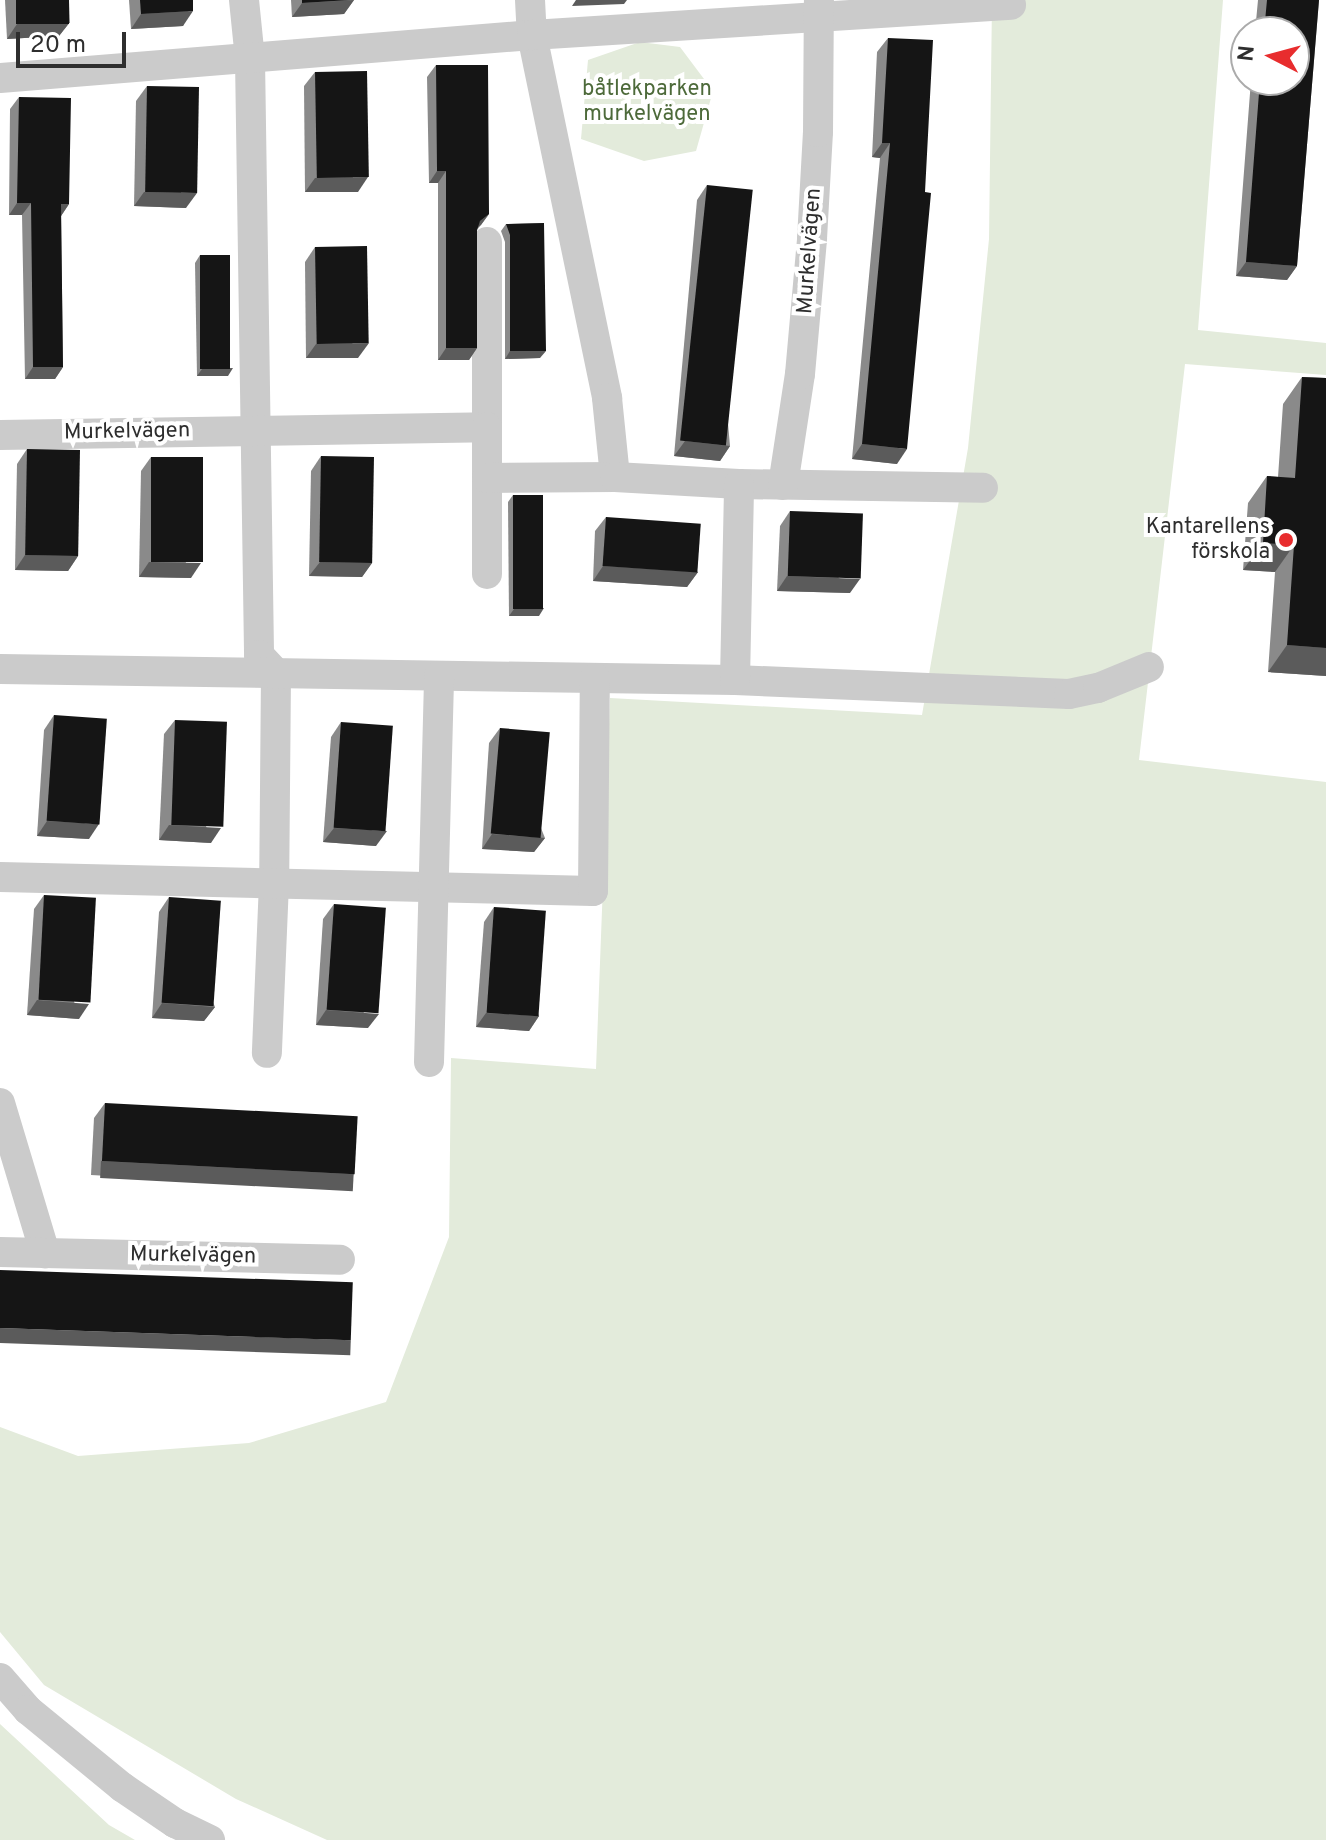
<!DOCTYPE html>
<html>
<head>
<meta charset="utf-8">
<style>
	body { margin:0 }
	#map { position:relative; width:1326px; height:1840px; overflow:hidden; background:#fff; font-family:Overpass,sans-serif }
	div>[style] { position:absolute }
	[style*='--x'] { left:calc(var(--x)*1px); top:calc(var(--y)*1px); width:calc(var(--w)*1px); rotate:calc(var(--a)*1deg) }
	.green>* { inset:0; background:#e3ebdb }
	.minor>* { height:30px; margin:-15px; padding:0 15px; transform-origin:15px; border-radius:15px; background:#cbcbcb }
	.wall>* { inset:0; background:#8a8a8a }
	.shaded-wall>* { inset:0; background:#5b5b5b; transform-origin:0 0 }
	.building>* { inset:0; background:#151515; transform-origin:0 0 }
	.dots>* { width:22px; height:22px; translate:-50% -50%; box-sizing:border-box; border:4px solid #fff; border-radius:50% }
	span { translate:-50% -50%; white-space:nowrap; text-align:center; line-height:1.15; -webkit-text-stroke:8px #fff; paint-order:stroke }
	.park-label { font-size:22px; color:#4d6a3a }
	.street-label { font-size:22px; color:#2e2e2e }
	.poi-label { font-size:22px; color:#2e2e2e }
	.right { translate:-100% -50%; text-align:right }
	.north { position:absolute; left:1230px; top:16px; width:80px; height:80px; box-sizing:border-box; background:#fff; border:2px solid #ababab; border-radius:50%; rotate:276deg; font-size:22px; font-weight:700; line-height:32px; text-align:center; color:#2e2e2e }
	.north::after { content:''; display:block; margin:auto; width:28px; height:36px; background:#e82d2e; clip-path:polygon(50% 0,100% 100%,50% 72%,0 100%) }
	.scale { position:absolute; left:16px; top:32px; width:110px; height:36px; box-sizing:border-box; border:4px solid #2e2e2e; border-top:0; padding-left:10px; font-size:24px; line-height:28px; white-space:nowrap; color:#2e2e2e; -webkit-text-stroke:6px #fff; paint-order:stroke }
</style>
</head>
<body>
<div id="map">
	<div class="green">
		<div style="clip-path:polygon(992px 0,1223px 0,1198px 330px,1326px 343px,1326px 375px,1185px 364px,1139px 760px,1326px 782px,1326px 1840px,327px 1840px,236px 1799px,44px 1685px,0 1632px,0 1427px,78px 1456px,249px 1443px,386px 1402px,449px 1237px,451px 1058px,596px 1069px,610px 698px,922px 715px,968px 448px,989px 239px)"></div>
		<div style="clip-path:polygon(640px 42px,680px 47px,713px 91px,696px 151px,644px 161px,581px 139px,588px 60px)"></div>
		<div style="clip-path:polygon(0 1724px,109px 1825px,135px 1840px,0 1840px)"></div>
	</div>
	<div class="minor">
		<div style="--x:244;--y:0;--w:59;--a:84.2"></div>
		<div style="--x:250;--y:59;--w:596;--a:89.13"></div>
		<div style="--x:259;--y:655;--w:25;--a:47"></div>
		<div style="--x:276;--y:673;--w:210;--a:90.5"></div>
		<div style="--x:274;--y:883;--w:170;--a:92.4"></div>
		<div style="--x:530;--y:0;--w:35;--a:87"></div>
		<div style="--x:532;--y:35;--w:371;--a:78.3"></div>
		<div style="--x:607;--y:398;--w:79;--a:84.2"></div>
		<div style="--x:0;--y:78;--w:534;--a:-4.62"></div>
		<div style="--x:532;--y:35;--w:480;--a:-3.6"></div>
		<div style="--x:487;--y:427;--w:185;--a:-90"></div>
		<div style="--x:0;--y:435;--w:487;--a:-0.9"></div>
		<div style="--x:487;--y:427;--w:147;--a:90"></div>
		<div style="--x:487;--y:478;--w:128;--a:-0.4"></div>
		<div style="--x:615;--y:477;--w:124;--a:3.2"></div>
		<div style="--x:739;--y:484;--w:244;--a:0.9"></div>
		<div style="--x:783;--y:485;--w:112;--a:-81.3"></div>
		<div style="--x:800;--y:374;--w:136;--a:-84.9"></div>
		<div style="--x:812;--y:239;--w:107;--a:-86.8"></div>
		<div style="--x:818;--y:132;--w:132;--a:-89.6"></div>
		<div style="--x:0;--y:669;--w:735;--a:0.86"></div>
		<div style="--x:735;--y:680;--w:334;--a:2.4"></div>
		<div style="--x:1069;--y:694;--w:30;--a:-12"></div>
		<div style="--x:1098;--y:688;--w:55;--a:-22.4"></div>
		<div style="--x:735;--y:680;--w:196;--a:-88.8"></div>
		<div style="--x:0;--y:877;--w:593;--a:1.35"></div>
		<div style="--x:593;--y:891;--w:213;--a:-89.5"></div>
		<div style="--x:429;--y:1062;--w:386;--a:-88.5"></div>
		<div style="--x:0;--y:1103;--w:157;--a:73.3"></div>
		<div style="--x:0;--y:1252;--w:340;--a:1.3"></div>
		<div style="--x:0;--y:1678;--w:43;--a:48.8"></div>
		<div style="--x:28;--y:1710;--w:122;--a:39.3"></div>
		<div style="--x:122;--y:1787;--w:64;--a:34.2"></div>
		<div style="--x:175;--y:1823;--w:39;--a:26"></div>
	</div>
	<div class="wall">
		<div style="clip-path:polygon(5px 0,69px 0,70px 22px,59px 36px,7px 39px)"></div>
		<div style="clip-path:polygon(129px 0,193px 0,183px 26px,131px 29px)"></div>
		<div style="clip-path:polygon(291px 0,354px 0,344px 14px,292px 17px)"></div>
		<div style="clip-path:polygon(1258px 0,1319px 0,1297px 266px,1287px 280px,1236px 276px,1251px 80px,1294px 80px,1294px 32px,1255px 32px)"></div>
		<div style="clip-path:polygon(888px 38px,897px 464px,852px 459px,880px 158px,872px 157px,877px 52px)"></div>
		<div style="clip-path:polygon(436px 65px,489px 214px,477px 230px,477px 348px,469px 360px,438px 360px,438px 183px,429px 183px,427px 77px)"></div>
		<div style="clip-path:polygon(315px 72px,358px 192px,305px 192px,304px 86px)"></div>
		<div style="clip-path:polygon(147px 86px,186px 208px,134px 206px,136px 101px)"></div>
		<div style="clip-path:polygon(19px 97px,69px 204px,61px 216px,63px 367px,55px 379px,25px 379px,22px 215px,9px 215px,10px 109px)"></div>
		<div style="clip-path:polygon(707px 185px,730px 446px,720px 461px,674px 456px,697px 200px)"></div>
		<div style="clip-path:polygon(544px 223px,540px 358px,505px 359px,505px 242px,501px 231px,506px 224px)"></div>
		<div style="clip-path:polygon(315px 247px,358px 358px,306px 358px,305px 262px)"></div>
		<div style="clip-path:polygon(200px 255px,228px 376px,197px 376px,195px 263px)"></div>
		<div style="clip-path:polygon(1302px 377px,1326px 378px,1326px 676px,1268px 672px,1275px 572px,1243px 570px,1248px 503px,1267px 476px,1278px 477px,1283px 404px)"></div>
		<div style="clip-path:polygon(27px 449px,78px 556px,68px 571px,15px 570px,17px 464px)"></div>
		<div style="clip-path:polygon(321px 456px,372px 563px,362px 577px,309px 576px,311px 471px)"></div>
		<div style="clip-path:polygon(151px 457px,191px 578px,139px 577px,141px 471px)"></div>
		<div style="clip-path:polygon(513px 495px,539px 616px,509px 616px,508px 502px)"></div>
		<div style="clip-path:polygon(790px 511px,850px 593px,777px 591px,780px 526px)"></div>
		<div style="clip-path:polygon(606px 517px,698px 572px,687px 587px,593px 581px,595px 531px)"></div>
		<div style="clip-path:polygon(54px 715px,89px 839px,37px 836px,44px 730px)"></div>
		<div style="clip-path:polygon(175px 720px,211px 843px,159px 840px,164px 734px)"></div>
		<div style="clip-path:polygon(341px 722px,376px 846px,323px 842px,331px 737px)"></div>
		<div style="clip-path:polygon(500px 728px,545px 838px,534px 852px,482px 849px,489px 743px)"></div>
		<div style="clip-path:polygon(44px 895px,79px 1019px,27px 1015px,34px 909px)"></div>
		<div style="clip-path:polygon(169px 897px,215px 1007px,204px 1021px,152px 1018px,159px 912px)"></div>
		<div style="clip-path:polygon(334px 904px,368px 1028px,316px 1025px,323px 919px)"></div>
		<div style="clip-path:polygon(494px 907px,539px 1016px,529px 1031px,476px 1027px,484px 922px)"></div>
		<div style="clip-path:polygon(105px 1103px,354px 1174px,344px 1189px,91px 1175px,94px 1118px)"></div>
	</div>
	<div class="shaded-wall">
		<div style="clip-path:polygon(354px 0,344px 14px,292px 17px,302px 3px)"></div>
		<div style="clip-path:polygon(576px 0,627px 0,624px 4px,572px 6px)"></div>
		<div style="clip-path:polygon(193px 11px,183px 26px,131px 29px,141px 14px)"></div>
		<div style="clip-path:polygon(70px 22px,59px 36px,7px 39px,17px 24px)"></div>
		<div style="clip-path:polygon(882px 143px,890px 143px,880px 158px,872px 157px)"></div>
		<div style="clip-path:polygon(437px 171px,446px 171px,438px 183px,429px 183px)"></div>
		<div style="clip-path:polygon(368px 177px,358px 192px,305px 192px,315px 178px)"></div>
		<div style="clip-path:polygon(144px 192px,197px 193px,186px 208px,134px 206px)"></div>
		<div style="clip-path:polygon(17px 203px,31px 203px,22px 215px,9px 215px)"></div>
		<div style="clip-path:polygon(61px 204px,69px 204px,61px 216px)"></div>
		<div style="clip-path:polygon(489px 214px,481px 225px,472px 232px,480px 221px)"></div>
		<div style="clip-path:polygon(1246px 262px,1297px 266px,1287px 280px,1236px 276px)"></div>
		<div style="clip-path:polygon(369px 343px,358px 358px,306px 358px,316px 344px)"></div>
		<div style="clip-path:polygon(446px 348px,477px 348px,469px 360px,438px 360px)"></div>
		<div style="clip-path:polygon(510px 351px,546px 351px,540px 358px,505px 359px)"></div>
		<div style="clip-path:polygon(33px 367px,63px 367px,55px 379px,25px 379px)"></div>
		<div style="clip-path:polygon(233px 368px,228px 376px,197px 376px,202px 369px)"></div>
		<div style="clip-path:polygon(685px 441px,730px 446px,720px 461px,674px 456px)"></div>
		<div style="clip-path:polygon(862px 444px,907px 449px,897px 464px,852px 459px)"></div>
		<div style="clip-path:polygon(1263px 543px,1294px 545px,1275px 572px,1243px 570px)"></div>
		<div style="clip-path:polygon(25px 555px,78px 556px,68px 571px,15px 570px)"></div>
		<div style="clip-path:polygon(149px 562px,201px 563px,191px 578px,139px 577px)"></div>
		<div style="clip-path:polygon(320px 562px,372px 563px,362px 577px,309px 576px)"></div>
		<div style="clip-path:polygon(603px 566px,698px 572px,687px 587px,593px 581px)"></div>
		<div style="clip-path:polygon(787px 576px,860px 579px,850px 593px,777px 591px)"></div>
		<div style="clip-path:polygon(544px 608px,539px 616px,509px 616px,514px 609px)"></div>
		<div style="clip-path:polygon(1287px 645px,1326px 648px,1326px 676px,1268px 672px)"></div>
		<div style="clip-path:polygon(47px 821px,99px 824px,89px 839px,37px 836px)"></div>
		<div style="clip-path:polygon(169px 825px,221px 828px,211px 843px,159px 840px)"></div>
		<div style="clip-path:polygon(334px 828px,387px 831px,376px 846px,323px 842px)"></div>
		<div style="clip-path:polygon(492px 834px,545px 838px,534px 852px,482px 849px)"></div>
		<div style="clip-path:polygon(37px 1000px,89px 1004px,79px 1019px,27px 1015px)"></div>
		<div style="clip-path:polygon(162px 1003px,215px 1007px,204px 1021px,152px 1018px)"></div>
		<div style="clip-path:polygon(326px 1010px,379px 1014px,368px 1028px,316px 1025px)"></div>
		<div style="clip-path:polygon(486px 1013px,539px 1016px,529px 1031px,476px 1027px)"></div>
		<div style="left:101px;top:1161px;width:253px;height:17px;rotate:3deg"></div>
		<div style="left:0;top:1328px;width:351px;height:15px;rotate:2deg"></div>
	</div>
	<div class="building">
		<div style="left:16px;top:0;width:53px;height:24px"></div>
		<div style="clip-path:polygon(140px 0,193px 0,193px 11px,141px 14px)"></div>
		<div style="clip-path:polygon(302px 0,350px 0,302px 3px)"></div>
		<div style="clip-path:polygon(1267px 0,1319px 0,1297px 266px,1246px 262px,1260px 80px,1294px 80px,1294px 32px,1264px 32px)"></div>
		<div style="clip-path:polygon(888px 38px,933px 40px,925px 192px,931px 193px,907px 449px,862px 444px,890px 143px,882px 143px)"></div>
		<div style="clip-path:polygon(436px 65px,488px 65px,489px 214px,480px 221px,477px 230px,477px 348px,446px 348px,446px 171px,437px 171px)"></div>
		<div style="left:367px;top:71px;width:106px;height:52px;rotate:89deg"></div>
		<div style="left:147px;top:86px;width:52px;height:106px;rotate:1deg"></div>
		<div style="clip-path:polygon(19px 97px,71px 98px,69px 204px,61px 204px,63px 367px,33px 367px,31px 203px,17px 203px)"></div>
		<div style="left:707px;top:185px;width:46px;height:257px;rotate:6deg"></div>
		<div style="clip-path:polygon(544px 223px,546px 351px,510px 351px,510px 235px,506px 224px)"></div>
		<div style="left:367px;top:246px;width:97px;height:52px;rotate:89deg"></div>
		<div style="left:200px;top:255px;width:30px;height:114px"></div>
		<div style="clip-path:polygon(1302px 377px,1326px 378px,1326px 648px,1287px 645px,1294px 545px,1263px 543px,1267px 476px,1295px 478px)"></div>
		<div style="left:27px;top:449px;width:53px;height:106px;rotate:1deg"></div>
		<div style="left:321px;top:456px;width:53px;height:106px;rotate:1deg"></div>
		<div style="left:151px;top:457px;width:52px;height:105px"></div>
		<div style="left:513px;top:495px;width:30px;height:114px"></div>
		<div style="left:790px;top:511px;width:73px;height:65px;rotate:2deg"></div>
		<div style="left:606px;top:517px;width:95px;height:49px;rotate:4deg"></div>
		<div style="left:54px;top:715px;width:53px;height:106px;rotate:4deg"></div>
		<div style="left:175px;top:720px;width:52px;height:105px;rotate:2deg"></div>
		<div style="left:341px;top:722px;width:52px;height:106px;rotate:4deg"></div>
		<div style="left:500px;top:728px;width:50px;height:106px;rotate:5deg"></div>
		<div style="left:44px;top:895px;width:52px;height:105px;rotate:3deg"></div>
		<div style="left:169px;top:897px;width:52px;height:106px;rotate:4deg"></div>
		<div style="left:334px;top:904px;width:52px;height:106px;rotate:4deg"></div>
		<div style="left:494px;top:907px;width:52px;height:106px;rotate:4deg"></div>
		<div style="left:105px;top:1103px;width:253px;height:58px;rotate:3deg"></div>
		<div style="left:0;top:1270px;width:353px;height:58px;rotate:2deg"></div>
	</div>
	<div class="dots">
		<div style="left:1286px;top:540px;background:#e82d2e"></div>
	</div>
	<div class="park-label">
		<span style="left:647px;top:102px">båtlekparken<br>murkelvägen</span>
	</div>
	<div class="street-label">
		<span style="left:810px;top:251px;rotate:-86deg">Murkelvägen</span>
		<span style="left:127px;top:432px;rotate:-1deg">Murkelvägen</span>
		<span style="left:193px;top:1256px;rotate:1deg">Murkelvägen</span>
	</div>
	<div class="poi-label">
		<span class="right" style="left:1270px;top:540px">Kantarellens<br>förskola</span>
	</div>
	<div class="north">N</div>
	<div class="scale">20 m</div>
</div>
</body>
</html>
